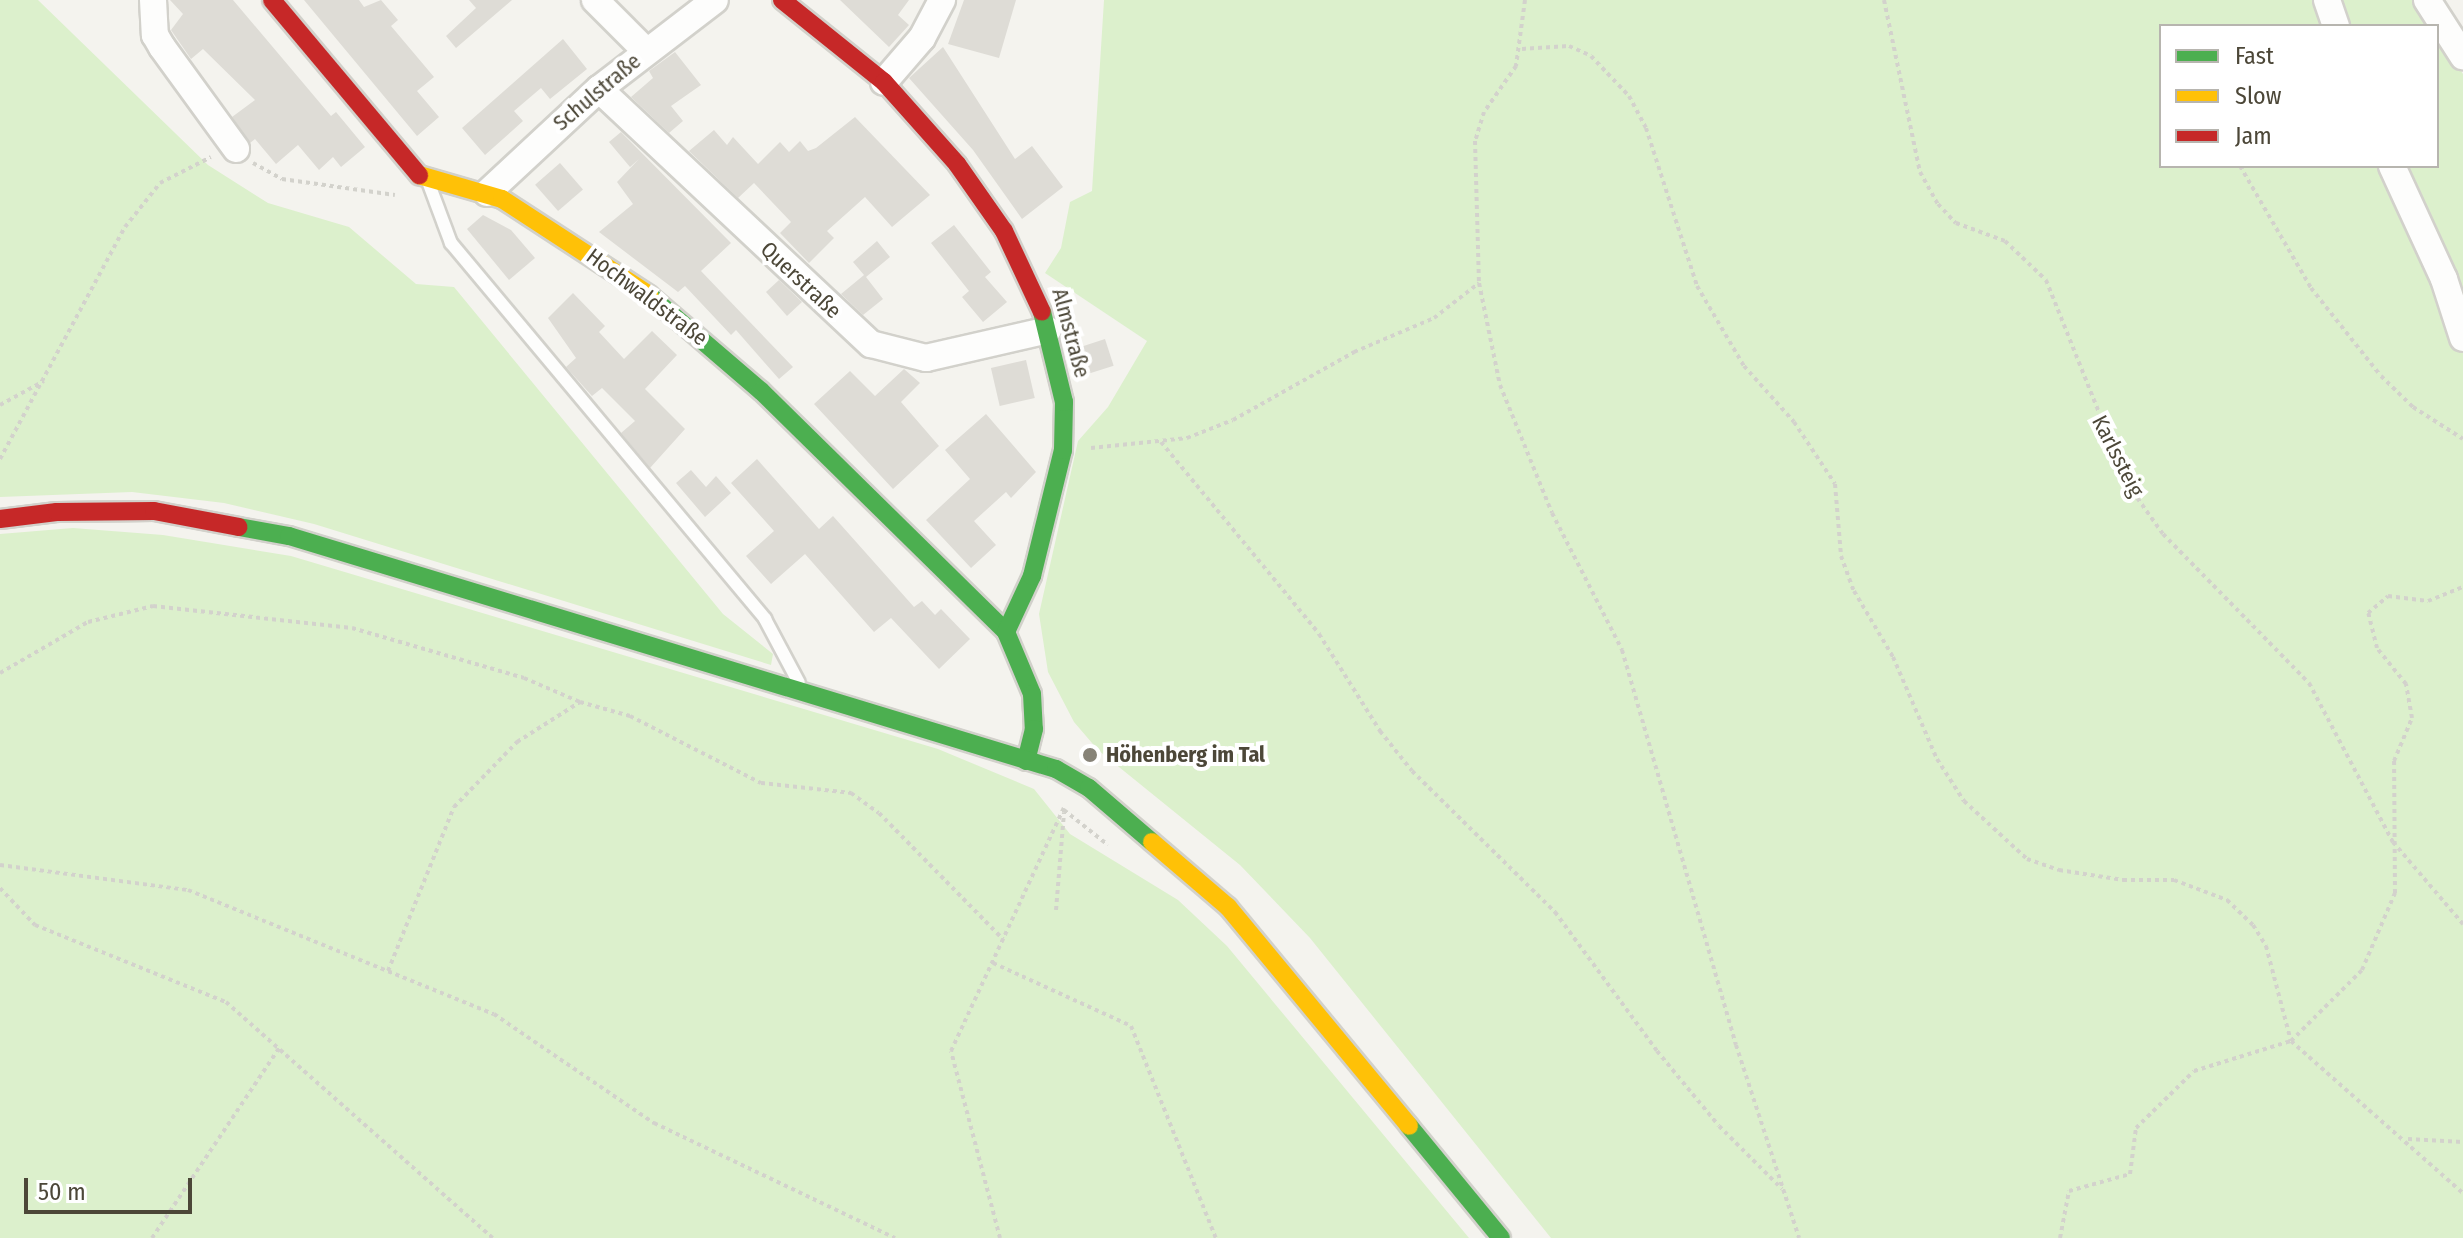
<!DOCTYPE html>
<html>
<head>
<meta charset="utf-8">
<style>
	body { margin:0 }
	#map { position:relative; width:2463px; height:1238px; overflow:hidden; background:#f4f3ee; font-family:"Fira Sans Condensed",sans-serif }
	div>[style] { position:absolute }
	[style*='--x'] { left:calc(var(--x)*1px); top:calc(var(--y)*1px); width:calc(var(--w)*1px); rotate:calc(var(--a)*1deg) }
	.green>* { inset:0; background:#dcf0cc }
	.building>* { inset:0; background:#dedcd6; transform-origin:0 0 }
	.path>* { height:4px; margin-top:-2px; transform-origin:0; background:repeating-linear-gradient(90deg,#d3d2cc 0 4px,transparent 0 8px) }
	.roads { filter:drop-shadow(2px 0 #d2d1cb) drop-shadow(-2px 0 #d2d1cb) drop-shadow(0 2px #d2d1cb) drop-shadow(0 -2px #d2d1cb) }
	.lane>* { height:12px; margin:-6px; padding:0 6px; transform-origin:6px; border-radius:6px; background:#fdfdfc }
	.street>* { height:26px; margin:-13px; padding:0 13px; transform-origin:13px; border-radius:13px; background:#fdfdfc }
	.fast>* { height:18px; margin:-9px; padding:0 9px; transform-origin:9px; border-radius:9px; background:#4caf50 }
	.slow>* { height:18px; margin:-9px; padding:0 9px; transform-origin:9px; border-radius:9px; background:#ffc107 }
	.jam>* { height:18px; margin:-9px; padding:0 9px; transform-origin:9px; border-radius:9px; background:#c62828 }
	.dots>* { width:22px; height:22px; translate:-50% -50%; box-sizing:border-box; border:4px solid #fff; border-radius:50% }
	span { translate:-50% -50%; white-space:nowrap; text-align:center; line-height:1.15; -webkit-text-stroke:8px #fff; paint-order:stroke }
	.street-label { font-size:22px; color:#4c4738 }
	.poi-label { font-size:22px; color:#4c4738; font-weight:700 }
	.left { translate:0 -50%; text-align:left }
	.legend { position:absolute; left:2159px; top:24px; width:280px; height:144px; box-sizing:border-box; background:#fff; border:2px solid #b7b5af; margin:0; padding:10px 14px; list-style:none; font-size:24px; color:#4c4738 }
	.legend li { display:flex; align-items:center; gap:16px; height:40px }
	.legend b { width:40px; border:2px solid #b7b5af }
	.scale { position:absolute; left:24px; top:1178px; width:168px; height:36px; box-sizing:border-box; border:4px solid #4c4738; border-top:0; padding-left:10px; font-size:24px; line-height:28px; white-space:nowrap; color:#4c4738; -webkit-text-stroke:6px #fff; paint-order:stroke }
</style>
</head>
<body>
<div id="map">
	<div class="green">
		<div style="clip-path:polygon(0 0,38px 0,208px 165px,268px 203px,349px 227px,416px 284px,454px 287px,723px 614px,773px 654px,771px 665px,314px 524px,224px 503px,132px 492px,0 497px)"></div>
		<div style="clip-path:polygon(1104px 0,2414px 0,2432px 26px,2161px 26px,2161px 166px,2437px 166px,2437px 34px,2463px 74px,2463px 1238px,1551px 1238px,1310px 938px,1240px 865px,1098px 750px,1074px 722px,1048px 672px,1039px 614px,1078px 441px,1108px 407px,1147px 341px,1045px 273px,1061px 248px,1070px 202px,1092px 191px)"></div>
		<div style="clip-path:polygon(73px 528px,163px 535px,291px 556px,938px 749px,1034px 789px,1070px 834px,1178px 900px,1227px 946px,1469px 1238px,0 1238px,0 534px)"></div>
	</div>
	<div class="building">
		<div style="clip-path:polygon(170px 0,233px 0,331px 116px,336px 112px,365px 147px,341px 167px,333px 157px,319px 170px,298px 145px,276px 164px,255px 139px,250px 143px,232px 117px,255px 100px,203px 49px,191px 59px,171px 30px,183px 14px)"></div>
		<div style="clip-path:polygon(304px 0,359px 0,364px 7px,381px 0,398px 20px,391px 26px,434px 77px,417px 91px,439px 117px,417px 136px)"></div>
		<div style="clip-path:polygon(469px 0,512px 0,456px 48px,446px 36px,476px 8px)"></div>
		<div style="clip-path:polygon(840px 0,909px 0,898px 15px,909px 25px,889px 47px)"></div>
		<div style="clip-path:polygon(964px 0,1016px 0,999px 58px,948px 44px)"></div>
		<div style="clip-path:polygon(563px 39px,587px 69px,550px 99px,541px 88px,514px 111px,523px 121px,485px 155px,462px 128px)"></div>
		<div style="clip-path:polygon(943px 47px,1015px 159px,1032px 146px,1063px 187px,1022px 219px,973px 150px,909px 78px)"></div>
		<div style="clip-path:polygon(675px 52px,701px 85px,671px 106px,683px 121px,669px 133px,631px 97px,653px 78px,649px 71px)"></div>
		<div style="clip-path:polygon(855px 117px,930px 195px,892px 227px,865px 197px,827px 231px,834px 238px,809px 263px,780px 233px,791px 222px,754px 183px,738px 198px,689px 151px,714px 130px,727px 145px,733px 137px,758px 164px,780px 142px,789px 152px,800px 141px,808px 151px,816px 148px)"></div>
		<div style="clip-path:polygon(621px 132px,731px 243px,701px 271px,793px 367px,779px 379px,736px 330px,731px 335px,685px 286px,678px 292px,599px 232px,633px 204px,617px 182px,639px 159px,630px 167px,609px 142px)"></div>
		<div style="left:560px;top:163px;width:35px;height:33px;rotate:49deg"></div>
		<div style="clip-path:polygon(483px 215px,511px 230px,535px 258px,509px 280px,467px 229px)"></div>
		<div style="clip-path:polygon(954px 225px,991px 272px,985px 277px,1007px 302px,983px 322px,962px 297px,969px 291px,931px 243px)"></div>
		<div style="clip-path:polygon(877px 241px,890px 257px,866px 277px,883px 299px,863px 315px,841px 294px,864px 275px,853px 262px)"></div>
		<div style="clip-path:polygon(779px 280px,802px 302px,787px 316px,766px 292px)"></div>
		<div style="clip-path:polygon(573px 293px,605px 326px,599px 332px,624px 359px,652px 331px,677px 355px,645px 389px,685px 429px,650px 468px,621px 433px,635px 421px,602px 388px,592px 396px,566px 367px,576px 358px,548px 318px)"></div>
		<div style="left:1105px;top:339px;width:28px;height:29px;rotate:72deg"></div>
		<div style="left:1026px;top:360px;width:39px;height:36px;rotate:77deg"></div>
		<div style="clip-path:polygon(904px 369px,920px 383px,901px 402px,939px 446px,893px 489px,814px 404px,850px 371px,875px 396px)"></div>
		<div style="clip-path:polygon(986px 414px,1036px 472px,1011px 498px,1006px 492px,974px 521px,996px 545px,971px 568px,926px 520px,970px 479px,945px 450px)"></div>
		<div style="clip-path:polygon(757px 459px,819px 529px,833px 516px,914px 607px,922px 601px,935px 615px,941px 609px,970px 639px,939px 669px,891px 618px,874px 632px,805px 554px,771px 584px,746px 556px,774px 531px,731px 483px)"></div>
		<div style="clip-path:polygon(691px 470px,706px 487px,716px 476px,731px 493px,705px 517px,676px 483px)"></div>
	</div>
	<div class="path">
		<div style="--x:1525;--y:0;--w:67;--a:97.8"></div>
		<div style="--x:1516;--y:66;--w:56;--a:124.8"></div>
		<div style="--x:1484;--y:112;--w:30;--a:107"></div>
		<div style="--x:1475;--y:141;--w:142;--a:88.4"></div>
		<div style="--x:1479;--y:283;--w:104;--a:78.4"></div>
		<div style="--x:1500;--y:385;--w:138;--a:67.9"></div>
		<div style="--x:1552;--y:513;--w:154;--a:62.9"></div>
		<div style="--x:1622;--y:650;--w:411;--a:73.9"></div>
		<div style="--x:1736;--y:1045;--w:203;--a:71.9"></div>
		<div style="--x:1884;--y:0;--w:176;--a:78.2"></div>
		<div style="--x:1920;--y:172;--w:37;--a:61"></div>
		<div style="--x:1938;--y:204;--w:26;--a:47"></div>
		<div style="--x:1956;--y:223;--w:52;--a:20.2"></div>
		<div style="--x:2005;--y:241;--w:57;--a:43.6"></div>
		<div style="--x:2046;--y:280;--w:221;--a:68.2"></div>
		<div style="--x:2128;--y:485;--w:60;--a:54.5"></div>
		<div style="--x:2163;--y:534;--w:209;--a:45.6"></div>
		<div style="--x:2309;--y:683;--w:180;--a:62.2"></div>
		<div style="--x:2393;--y:842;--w:108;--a:49.5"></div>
		<div style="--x:1522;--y:49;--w:47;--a:-3.7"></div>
		<div style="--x:1569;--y:46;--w:24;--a:24"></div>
		<div style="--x:1591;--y:56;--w:55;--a:46.5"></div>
		<div style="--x:1629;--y:96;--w:36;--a:62"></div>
		<div style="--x:1646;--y:128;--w:166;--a:72.1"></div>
		<div style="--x:1697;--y:286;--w:93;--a:59.6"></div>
		<div style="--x:1744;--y:366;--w:75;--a:48.2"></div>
		<div style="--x:1794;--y:422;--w:74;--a:56.5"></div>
		<div style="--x:1835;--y:484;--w:72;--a:85.2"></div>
		<div style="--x:1841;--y:556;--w:37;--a:70"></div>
		<div style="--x:1854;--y:591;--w:77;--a:59.4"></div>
		<div style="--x:1893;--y:657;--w:111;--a:66.7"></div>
		<div style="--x:1937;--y:759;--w:50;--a:57.3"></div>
		<div style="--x:1964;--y:801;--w:86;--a:42.6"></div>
		<div style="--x:2027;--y:859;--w:34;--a:19"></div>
		<div style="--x:2059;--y:870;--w:65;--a:8.9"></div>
		<div style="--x:2123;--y:880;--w:51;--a:0"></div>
		<div style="--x:2174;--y:880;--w:57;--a:20.7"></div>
		<div style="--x:2227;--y:900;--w:36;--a:44"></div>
		<div style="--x:2253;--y:925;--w:25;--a:58"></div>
		<div style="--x:2266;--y:946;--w:98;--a:75.3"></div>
		<div style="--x:2291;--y:1041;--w:230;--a:41.5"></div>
		<div style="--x:253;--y:163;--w:33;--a:29"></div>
		<div style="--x:282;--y:179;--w:114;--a:8.1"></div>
		<div style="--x:2240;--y:166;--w:141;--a:59.8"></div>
		<div style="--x:2311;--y:288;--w:112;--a:51.5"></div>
		<div style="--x:2381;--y:376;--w:45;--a:44.1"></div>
		<div style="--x:2413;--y:407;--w:59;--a:32.6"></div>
		<div style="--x:0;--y:405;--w:50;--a:-28.6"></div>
		<div style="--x:1161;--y:442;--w:249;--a:50.5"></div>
		<div style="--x:1319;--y:634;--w:115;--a:57.8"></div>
		<div style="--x:1380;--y:731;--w:51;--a:51.3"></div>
		<div style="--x:1412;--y:771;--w:201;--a:44.6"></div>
		<div style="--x:1555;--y:912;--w:172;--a:53.7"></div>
		<div style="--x:1657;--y:1051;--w:97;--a:50.4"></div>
		<div style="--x:1719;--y:1126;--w:89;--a:45"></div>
		<div style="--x:1091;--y:448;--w:97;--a:-5.9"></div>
		<div style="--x:1187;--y:438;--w:49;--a:-21.4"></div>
		<div style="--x:1233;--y:420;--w:139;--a:-29.3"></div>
		<div style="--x:1354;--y:352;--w:87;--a:-23"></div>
		<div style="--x:1434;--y:318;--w:57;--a:-37.9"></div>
		<div style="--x:0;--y:459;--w:264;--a:-61.7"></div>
		<div style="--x:125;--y:227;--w:56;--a:-51.5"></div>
		<div style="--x:160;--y:183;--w:57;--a:-27"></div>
		<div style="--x:0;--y:673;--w:102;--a:-30.1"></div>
		<div style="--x:88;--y:622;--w:67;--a:-13.8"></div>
		<div style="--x:153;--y:606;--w:200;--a:6.3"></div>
		<div style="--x:352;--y:628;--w:179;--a:16.2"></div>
		<div style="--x:524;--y:678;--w:61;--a:23.2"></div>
		<div style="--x:1064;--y:810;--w:56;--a:38.5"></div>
		<div style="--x:0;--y:865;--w:190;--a:7.6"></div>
		<div style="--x:188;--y:890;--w:330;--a:22.1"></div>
		<div style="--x:494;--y:1014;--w:194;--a:34.3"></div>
		<div style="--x:654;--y:1123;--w:267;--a:25.5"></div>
		<div style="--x:0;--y:888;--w:51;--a:46.6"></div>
		<div style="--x:35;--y:925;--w:206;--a:22"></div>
		<div style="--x:226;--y:1002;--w:356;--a:41.5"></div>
		<div style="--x:1056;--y:910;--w:98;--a:-85.3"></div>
		<div style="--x:993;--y:963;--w:152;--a:24.5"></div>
		<div style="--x:1131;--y:1026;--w:228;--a:68.2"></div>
		<div style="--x:388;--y:971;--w:177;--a:-68.1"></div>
		<div style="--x:454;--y:807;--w:91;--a:-45.9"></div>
		<div style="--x:517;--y:742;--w:75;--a:-32.4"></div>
		<div style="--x:580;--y:702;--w:52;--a:15.6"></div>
		<div style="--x:630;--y:716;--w:147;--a:27.1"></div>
		<div style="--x:761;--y:783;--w:91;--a:6.3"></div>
		<div style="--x:851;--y:793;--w:34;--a:36"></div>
		<div style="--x:879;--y:813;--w:177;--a:45.5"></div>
		<div style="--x:2408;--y:1139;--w:55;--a:3.1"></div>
		<div style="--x:152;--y:1238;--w:229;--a:-56.2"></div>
		<div style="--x:1000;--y:1238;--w:193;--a:-104.7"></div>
		<div style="--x:951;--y:1051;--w:268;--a:-65.1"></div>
		<div style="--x:2060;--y:1238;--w:48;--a:-79.2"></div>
		<div style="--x:2069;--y:1191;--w:63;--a:-15.6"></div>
		<div style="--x:2130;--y:1174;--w:46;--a:-82.6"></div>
		<div style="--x:2136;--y:1128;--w:81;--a:-44.5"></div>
		<div style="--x:2194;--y:1071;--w:102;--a:-17.2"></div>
		<div style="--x:2291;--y:1041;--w:100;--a:-45"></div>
		<div style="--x:2362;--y:970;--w:84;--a:-66.8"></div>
		<div style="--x:2395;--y:893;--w:132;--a:-90.4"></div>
		<div style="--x:2394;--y:761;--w:47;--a:-67.3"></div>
		<div style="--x:2412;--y:718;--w:35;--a:-100"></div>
		<div style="--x:2406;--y:684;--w:46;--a:-128.9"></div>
		<div style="--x:2377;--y:648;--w:36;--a:-104"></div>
		<div style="--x:2368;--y:613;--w:26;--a:-40"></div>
		<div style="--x:2388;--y:596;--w:40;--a:7.1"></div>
		<div style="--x:2428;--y:601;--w:38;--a:-22"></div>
	</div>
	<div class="roads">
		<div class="lane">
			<div style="--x:429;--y:184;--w:63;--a:69.6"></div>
			<div style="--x:451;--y:243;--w:490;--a:50.1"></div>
			<div style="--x:765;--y:619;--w:72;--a:62"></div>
		</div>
		<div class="street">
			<div style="--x:153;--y:0;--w:35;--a:87"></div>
			<div style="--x:155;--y:35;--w:14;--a:60"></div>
			<div style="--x:162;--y:47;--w:126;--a:54"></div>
			<div style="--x:595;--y:0;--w:72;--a:45"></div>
			<div style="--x:2327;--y:0;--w:28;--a:71"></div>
			<div style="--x:2427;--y:0;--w:67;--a:57.3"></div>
			<div style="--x:884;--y:82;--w:58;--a:-49.2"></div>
			<div style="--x:922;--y:38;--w:43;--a:-62.2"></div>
			<div style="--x:599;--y:89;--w:373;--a:43.2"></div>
			<div style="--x:871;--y:344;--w:57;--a:14.3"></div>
			<div style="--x:926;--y:358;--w:125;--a:-12.9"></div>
			<div style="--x:2392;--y:166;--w:124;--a:65.3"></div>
			<div style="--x:2444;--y:279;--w:62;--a:72.1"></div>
			<div style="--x:487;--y:193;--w:153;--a:-42.9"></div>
			<div style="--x:599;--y:89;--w:146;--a:-37.5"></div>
		</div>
		<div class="fast">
			<div style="--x:649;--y:295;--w:148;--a:40.6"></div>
			<div style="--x:761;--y:391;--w:344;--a:44.5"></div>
			<div style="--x:1006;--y:632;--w:67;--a:67.2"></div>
			<div style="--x:1032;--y:694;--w:35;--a:87"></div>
			<div style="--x:1034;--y:729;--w:33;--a:104"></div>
			<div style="--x:239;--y:527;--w:51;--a:10.2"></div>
			<div style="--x:289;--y:536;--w:802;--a:16.9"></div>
			<div style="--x:1056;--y:769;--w:38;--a:30"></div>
			<div style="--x:1089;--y:788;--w:83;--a:40.6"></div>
			<div style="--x:1006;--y:632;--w:62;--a:-65.1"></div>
			<div style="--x:1032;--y:576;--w:130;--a:-76.2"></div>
			<div style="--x:1063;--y:450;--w:48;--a:-88.8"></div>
			<div style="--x:1064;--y:402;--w:93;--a:-103.7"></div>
			<div style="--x:1409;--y:1126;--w:145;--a:50.6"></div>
		</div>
		<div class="slow">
			<div style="--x:419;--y:175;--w:86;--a:16.1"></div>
			<div style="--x:502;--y:199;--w:176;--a:33.1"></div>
			<div style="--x:1152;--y:842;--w:100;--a:40.5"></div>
			<div style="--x:1228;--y:907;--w:284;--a:50.4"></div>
		</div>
		<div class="jam">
			<div style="--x:272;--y:0;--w:229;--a:50"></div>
			<div style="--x:782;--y:0;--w:131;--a:38.8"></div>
			<div style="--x:884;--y:82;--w:110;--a:48.3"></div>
			<div style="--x:957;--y:164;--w:82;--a:55"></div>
			<div style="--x:1004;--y:231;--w:89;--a:64.9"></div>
			<div style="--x:0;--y:519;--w:57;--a:-7"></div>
			<div style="--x:57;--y:512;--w:97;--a:-0.6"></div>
			<div style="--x:154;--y:511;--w:86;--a:10.7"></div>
		</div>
	</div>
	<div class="dots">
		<div style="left:1090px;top:755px;background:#878378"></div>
	</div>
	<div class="street-label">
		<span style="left:597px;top:92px;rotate:-40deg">Schulstraße</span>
		<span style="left:801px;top:280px;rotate:43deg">Querstraße</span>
		<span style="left:647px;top:297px;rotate:37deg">Hochwaldstraße</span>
		<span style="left:1071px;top:333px;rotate:75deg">Almstraße</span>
		<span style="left:2118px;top:456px;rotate:63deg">Karlssteig</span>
	</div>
	<div class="poi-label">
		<span class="left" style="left:1106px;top:755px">Höhenberg im Tal</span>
	</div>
	<ul class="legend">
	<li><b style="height:10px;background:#4caf50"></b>Fast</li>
	<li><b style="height:10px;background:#ffc107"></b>Slow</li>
	<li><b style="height:10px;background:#c62828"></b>Jam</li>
	</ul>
	<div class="scale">50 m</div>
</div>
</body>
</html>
